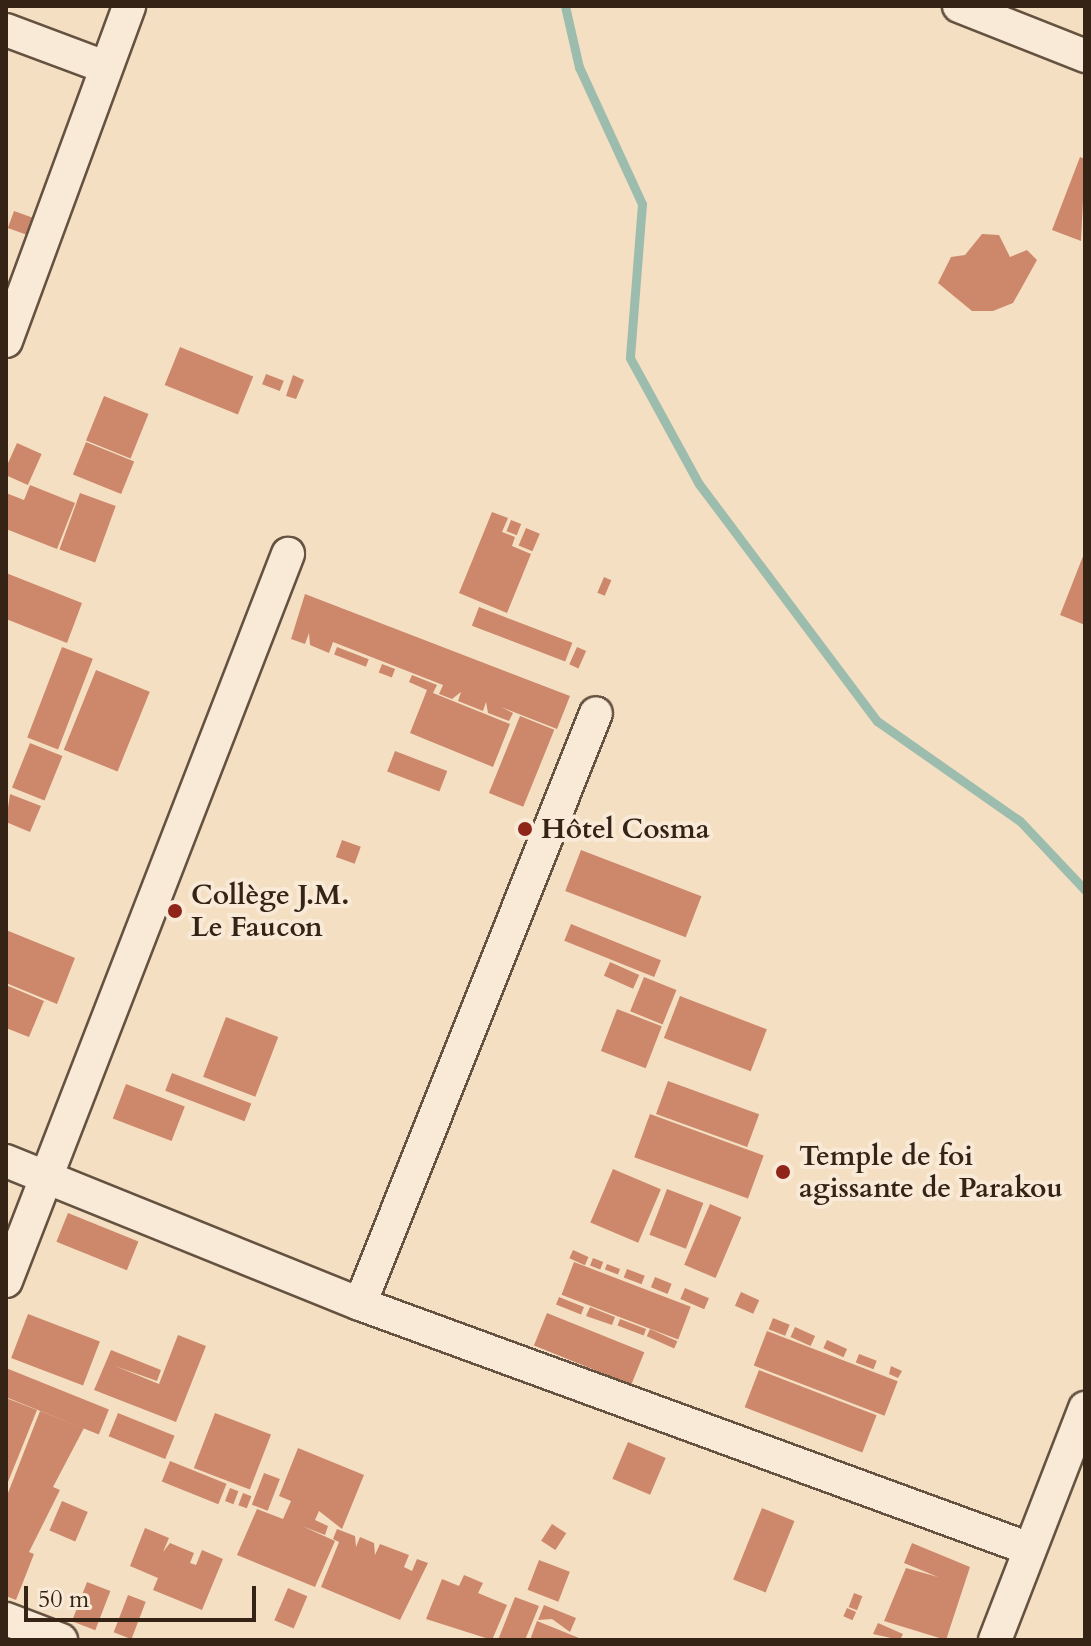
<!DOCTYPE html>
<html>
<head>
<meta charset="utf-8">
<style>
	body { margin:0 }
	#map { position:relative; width:1091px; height:1646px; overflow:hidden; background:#f4dfc2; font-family:Cardo,serif }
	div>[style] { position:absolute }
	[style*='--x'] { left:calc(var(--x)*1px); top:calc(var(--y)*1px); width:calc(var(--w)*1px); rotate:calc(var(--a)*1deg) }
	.stream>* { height:9px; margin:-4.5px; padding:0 4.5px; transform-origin:4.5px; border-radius:4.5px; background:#9cbdae }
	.building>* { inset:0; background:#cd886b; transform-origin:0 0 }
	.roads { filter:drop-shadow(2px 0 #655240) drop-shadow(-2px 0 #655240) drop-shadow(0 2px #655240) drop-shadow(0 -2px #655240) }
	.minor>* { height:32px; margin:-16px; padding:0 16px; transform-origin:16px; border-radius:16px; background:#f8ead7 }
	.dots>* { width:22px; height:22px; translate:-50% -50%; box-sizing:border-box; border:4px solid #f8ead7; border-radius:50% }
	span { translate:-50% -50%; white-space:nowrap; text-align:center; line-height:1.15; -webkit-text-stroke:8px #f8ead7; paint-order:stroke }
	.poi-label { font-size:28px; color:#352315; font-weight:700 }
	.left { translate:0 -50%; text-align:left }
	.frame { position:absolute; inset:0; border:8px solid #352315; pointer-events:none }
	.scale { position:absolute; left:24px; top:1586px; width:232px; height:36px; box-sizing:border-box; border:4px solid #352315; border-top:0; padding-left:10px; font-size:24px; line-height:28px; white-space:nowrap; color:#352315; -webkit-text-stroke:6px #f8ead7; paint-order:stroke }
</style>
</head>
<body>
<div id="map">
	<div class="stream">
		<div style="--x:565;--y:6;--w:63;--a:77.1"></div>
		<div style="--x:579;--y:67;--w:151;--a:65.3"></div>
		<div style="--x:642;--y:204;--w:154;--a:94.5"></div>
		<div style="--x:630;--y:358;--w:144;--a:61.3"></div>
		<div style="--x:699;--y:484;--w:296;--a:53.1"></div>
		<div style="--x:877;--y:721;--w:174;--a:35"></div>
		<div style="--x:1020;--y:821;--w:95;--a:46.7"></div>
	</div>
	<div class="building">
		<div style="clip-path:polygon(1080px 157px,1085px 159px,1081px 241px,1052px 230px)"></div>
		<div style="left:14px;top:211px;width:20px;height:18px;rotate:20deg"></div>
		<div style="clip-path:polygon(982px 234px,999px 235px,1010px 257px,1027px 250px,1037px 260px,1013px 303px,993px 311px,972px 311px,938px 283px,951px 257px,965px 255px)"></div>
		<div style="left:180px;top:347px;width:79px;height:41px;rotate:22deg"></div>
		<div style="left:266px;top:374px;width:19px;height:11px;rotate:21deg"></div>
		<div style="clip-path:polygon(293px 375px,304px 380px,296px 399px,286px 396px)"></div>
		<div style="left:104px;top:396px;width:48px;height:48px;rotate:22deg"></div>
		<div style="left:86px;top:442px;width:52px;height:35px;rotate:22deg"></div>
		<div style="left:17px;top:443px;width:27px;height:34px;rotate:24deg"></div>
		<div style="clip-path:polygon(30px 485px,75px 503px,57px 549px,6px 529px,6px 493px,24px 500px)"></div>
		<div style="left:80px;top:493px;width:38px;height:60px;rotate:20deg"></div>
		<div style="clip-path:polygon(492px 512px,508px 518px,502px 532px,515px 537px,512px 546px,531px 554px,507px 613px,459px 593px)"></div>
		<div style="left:511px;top:520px;width:11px;height:12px;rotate:22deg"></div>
		<div style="left:526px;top:528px;width:15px;height:19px;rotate:23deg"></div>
		<div style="clip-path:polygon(1085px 551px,1085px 625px,1060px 615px)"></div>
		<div style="clip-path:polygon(6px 573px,82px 603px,67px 643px,6px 619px)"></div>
		<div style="left:604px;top:577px;width:8px;height:17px;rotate:23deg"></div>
		<div style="clip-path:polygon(305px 594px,570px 696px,557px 729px,501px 707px,513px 713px,509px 721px,488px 713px,486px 702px,483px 711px,458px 701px,461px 692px,452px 699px,439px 694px,443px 685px,333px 642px,329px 653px,310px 645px,309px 633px,305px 644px,291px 639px)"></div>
		<div style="left:479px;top:607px;width:100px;height:20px;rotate:21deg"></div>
		<div style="left:62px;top:647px;width:33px;height:97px;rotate:21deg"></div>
		<div style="left:337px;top:647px;width:34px;height:8px;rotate:21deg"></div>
		<div style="left:577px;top:647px;width:10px;height:19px;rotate:24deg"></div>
		<div style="left:382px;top:664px;width:14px;height:9px;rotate:21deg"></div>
		<div style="left:96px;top:670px;width:58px;height:86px;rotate:22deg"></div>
		<div style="clip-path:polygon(412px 675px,437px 685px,433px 693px,510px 724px,493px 767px,410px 733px,427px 690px,409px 682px)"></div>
		<div style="left:520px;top:716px;width:37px;height:83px;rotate:22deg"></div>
		<div style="left:30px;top:743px;width:35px;height:48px;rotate:22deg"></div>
		<div style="left:395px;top:751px;width:56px;height:22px;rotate:21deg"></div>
		<div style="clip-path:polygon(10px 794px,41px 806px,30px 832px,6px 822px)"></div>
		<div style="left:342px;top:840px;width:20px;height:18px;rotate:20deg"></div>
		<div style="left:581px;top:850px;width:129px;height:44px;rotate:21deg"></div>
		<div style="left:571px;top:924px;width:97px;height:18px;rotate:22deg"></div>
		<div style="clip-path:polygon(6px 930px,75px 958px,57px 1004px,6px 983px)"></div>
		<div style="left:610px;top:962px;width:32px;height:15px;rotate:24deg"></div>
		<div style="left:644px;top:977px;width:35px;height:37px;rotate:22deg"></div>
		<div style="clip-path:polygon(6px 985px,44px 1001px,29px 1037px,6px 1028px)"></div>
		<div style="left:680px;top:996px;width:93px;height:45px;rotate:21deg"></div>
		<div style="left:617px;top:1009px;width:48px;height:45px;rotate:21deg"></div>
		<div style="left:226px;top:1017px;width:56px;height:64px;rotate:21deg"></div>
		<div style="left:172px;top:1073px;width:85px;height:19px;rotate:21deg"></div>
		<div style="left:668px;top:1081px;width:97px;height:35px;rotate:20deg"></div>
		<div style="left:126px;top:1084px;width:63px;height:37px;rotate:21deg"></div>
		<div style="left:650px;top:1114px;width:121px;height:46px;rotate:20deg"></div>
		<div style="left:613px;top:1169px;width:52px;height:58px;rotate:23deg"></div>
		<div style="left:667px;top:1189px;width:39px;height:49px;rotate:21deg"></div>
		<div style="left:710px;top:1204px;width:34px;height:66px;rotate:23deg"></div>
		<div style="left:68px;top:1213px;width:76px;height:31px;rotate:22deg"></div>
		<div style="left:573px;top:1250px;width:17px;height:9px;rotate:24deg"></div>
		<div style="left:593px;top:1258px;width:11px;height:8px;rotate:22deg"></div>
		<div style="left:574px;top:1262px;width:125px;height:35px;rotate:21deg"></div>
		<div style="left:607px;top:1264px;width:14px;height:6px;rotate:21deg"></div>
		<div style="left:627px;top:1269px;width:19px;height:9px;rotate:21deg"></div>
		<div style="left:655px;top:1277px;width:18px;height:11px;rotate:22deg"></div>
		<div style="left:685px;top:1288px;width:26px;height:12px;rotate:23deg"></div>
		<div style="left:741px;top:1292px;width:20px;height:15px;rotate:24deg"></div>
		<div style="left:559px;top:1297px;width:27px;height:8px;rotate:22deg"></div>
		<div style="clip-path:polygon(590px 1307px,615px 1317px,612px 1325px,586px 1316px)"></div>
		<div style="left:547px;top:1313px;width:105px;height:35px;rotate:22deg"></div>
		<div style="left:28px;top:1314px;width:77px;height:47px;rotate:21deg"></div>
		<div style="left:773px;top:1318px;width:18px;height:12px;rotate:22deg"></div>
		<div style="left:620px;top:1319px;width:28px;height:7px;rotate:21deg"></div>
		<div style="left:795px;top:1327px;width:22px;height:11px;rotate:24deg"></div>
		<div style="left:650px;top:1329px;width:30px;height:8px;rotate:24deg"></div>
		<div style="left:767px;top:1331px;width:140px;height:37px;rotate:21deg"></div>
		<div style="clip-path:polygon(178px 1335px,206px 1346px,176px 1422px,94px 1390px,111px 1350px,161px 1370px,157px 1381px,115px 1366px,159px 1384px)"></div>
		<div style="left:827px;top:1340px;width:22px;height:9px;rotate:24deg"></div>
		<div style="left:859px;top:1354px;width:19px;height:9px;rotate:21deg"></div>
		<div style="clip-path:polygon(891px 1366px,902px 1371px,898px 1378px,889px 1374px)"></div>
		<div style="left:6px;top:1368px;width:111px;height:27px;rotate:22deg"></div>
		<div style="left:759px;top:1370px;width:126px;height:40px;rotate:21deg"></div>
		<div style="clip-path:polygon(6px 1398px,37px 1410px,6px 1487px)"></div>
		<div style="clip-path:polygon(40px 1411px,84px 1428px,53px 1487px,60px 1490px,29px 1552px,34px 1554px,16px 1600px,6px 1596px,6px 1498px)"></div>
		<div style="left:118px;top:1413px;width:61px;height:25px;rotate:22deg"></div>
		<div style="left:215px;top:1413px;width:60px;height:59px;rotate:21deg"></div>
		<div style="left:628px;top:1442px;width:41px;height:40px;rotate:23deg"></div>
		<div style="clip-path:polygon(298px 1448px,364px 1475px,342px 1529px,319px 1511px,315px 1520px,328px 1526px,325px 1535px,302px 1526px,335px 1541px,315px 1587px,237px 1555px,257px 1509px,283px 1519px,291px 1501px,279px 1496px)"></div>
		<div style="left:170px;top:1461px;width:61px;height:22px;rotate:22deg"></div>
		<div style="left:264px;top:1473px;width:17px;height:34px;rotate:21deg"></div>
		<div style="left:230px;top:1488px;width:9px;height:14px;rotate:21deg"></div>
		<div style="left:243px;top:1493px;width:9px;height:13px;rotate:21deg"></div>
		<div style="left:62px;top:1501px;width:28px;height:32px;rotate:23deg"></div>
		<div style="left:762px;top:1508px;width:35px;height:77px;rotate:22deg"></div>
		<div style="left:552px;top:1524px;width:17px;height:20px;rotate:33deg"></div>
		<div style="clip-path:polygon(145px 1528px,169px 1538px,163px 1552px,170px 1543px,194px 1553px,190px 1563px,196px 1565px,202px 1550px,223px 1559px,202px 1610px,153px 1590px,158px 1578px,130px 1566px)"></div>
		<div style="clip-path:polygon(337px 1529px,355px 1536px,356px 1547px,360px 1537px,374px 1543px,375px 1555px,380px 1544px,409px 1555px,404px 1567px,412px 1571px,417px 1559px,428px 1563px,400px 1620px,321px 1587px,339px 1542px,333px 1539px)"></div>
		<div style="clip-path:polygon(912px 1543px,970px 1567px,946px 1640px,884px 1621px,906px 1568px,938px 1577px,904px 1563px)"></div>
		<div style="left:539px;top:1560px;width:33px;height:32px;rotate:21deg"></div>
		<div style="clip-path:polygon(464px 1575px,483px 1583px,478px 1593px,507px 1605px,492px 1640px,426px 1619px,442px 1579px,459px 1586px)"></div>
		<div style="left:87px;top:1582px;width:25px;height:42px;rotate:21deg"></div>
		<div style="left:288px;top:1588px;width:21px;height:35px;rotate:23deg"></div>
		<div style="left:854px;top:1593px;width:9px;height:15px;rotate:21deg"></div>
		<div style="left:128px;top:1595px;width:19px;height:40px;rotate:21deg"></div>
		<div style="clip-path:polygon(515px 1597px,539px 1606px,525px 1640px,498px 1640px)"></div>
		<div style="clip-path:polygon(544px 1605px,576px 1618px,570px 1632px,552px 1619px,538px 1620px)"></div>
		<div style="left:847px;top:1608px;width:10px;height:9px;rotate:24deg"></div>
		<div style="clip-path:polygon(537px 1621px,584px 1640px,530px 1640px)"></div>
		<div style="clip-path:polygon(878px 1623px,903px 1634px,900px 1640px,873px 1634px)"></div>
	</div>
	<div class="roads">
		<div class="minor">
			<div style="--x:959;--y:6;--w:136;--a:21.6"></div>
			<div style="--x:6;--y:30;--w:106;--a:20.5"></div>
			<div style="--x:6;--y:341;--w:357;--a:-69.8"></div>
			<div style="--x:6;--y:1161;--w:382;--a:22"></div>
			<div style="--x:360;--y:1304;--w:713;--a:20.09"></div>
			<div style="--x:6;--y:1281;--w:780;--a:-68.8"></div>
			<div style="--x:360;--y:1304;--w:636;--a:-68.23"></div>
			<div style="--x:6;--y:1619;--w:59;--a:20.9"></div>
			<div style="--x:995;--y:1640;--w:249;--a:-68.8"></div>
		</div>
	</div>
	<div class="dots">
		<div style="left:525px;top:829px;background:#8f2418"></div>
		<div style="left:175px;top:911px;background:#8f2418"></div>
		<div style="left:783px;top:1172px;background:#8f2418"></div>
	</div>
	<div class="poi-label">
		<span class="left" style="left:541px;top:829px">Hôtel Cosma</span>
		<span class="left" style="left:191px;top:911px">Collège J.M.<br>Le Faucon</span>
		<span class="left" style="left:799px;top:1172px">Temple de foi<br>agissante de Parakou</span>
	</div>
	<div class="frame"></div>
	<div class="scale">50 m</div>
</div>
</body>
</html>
